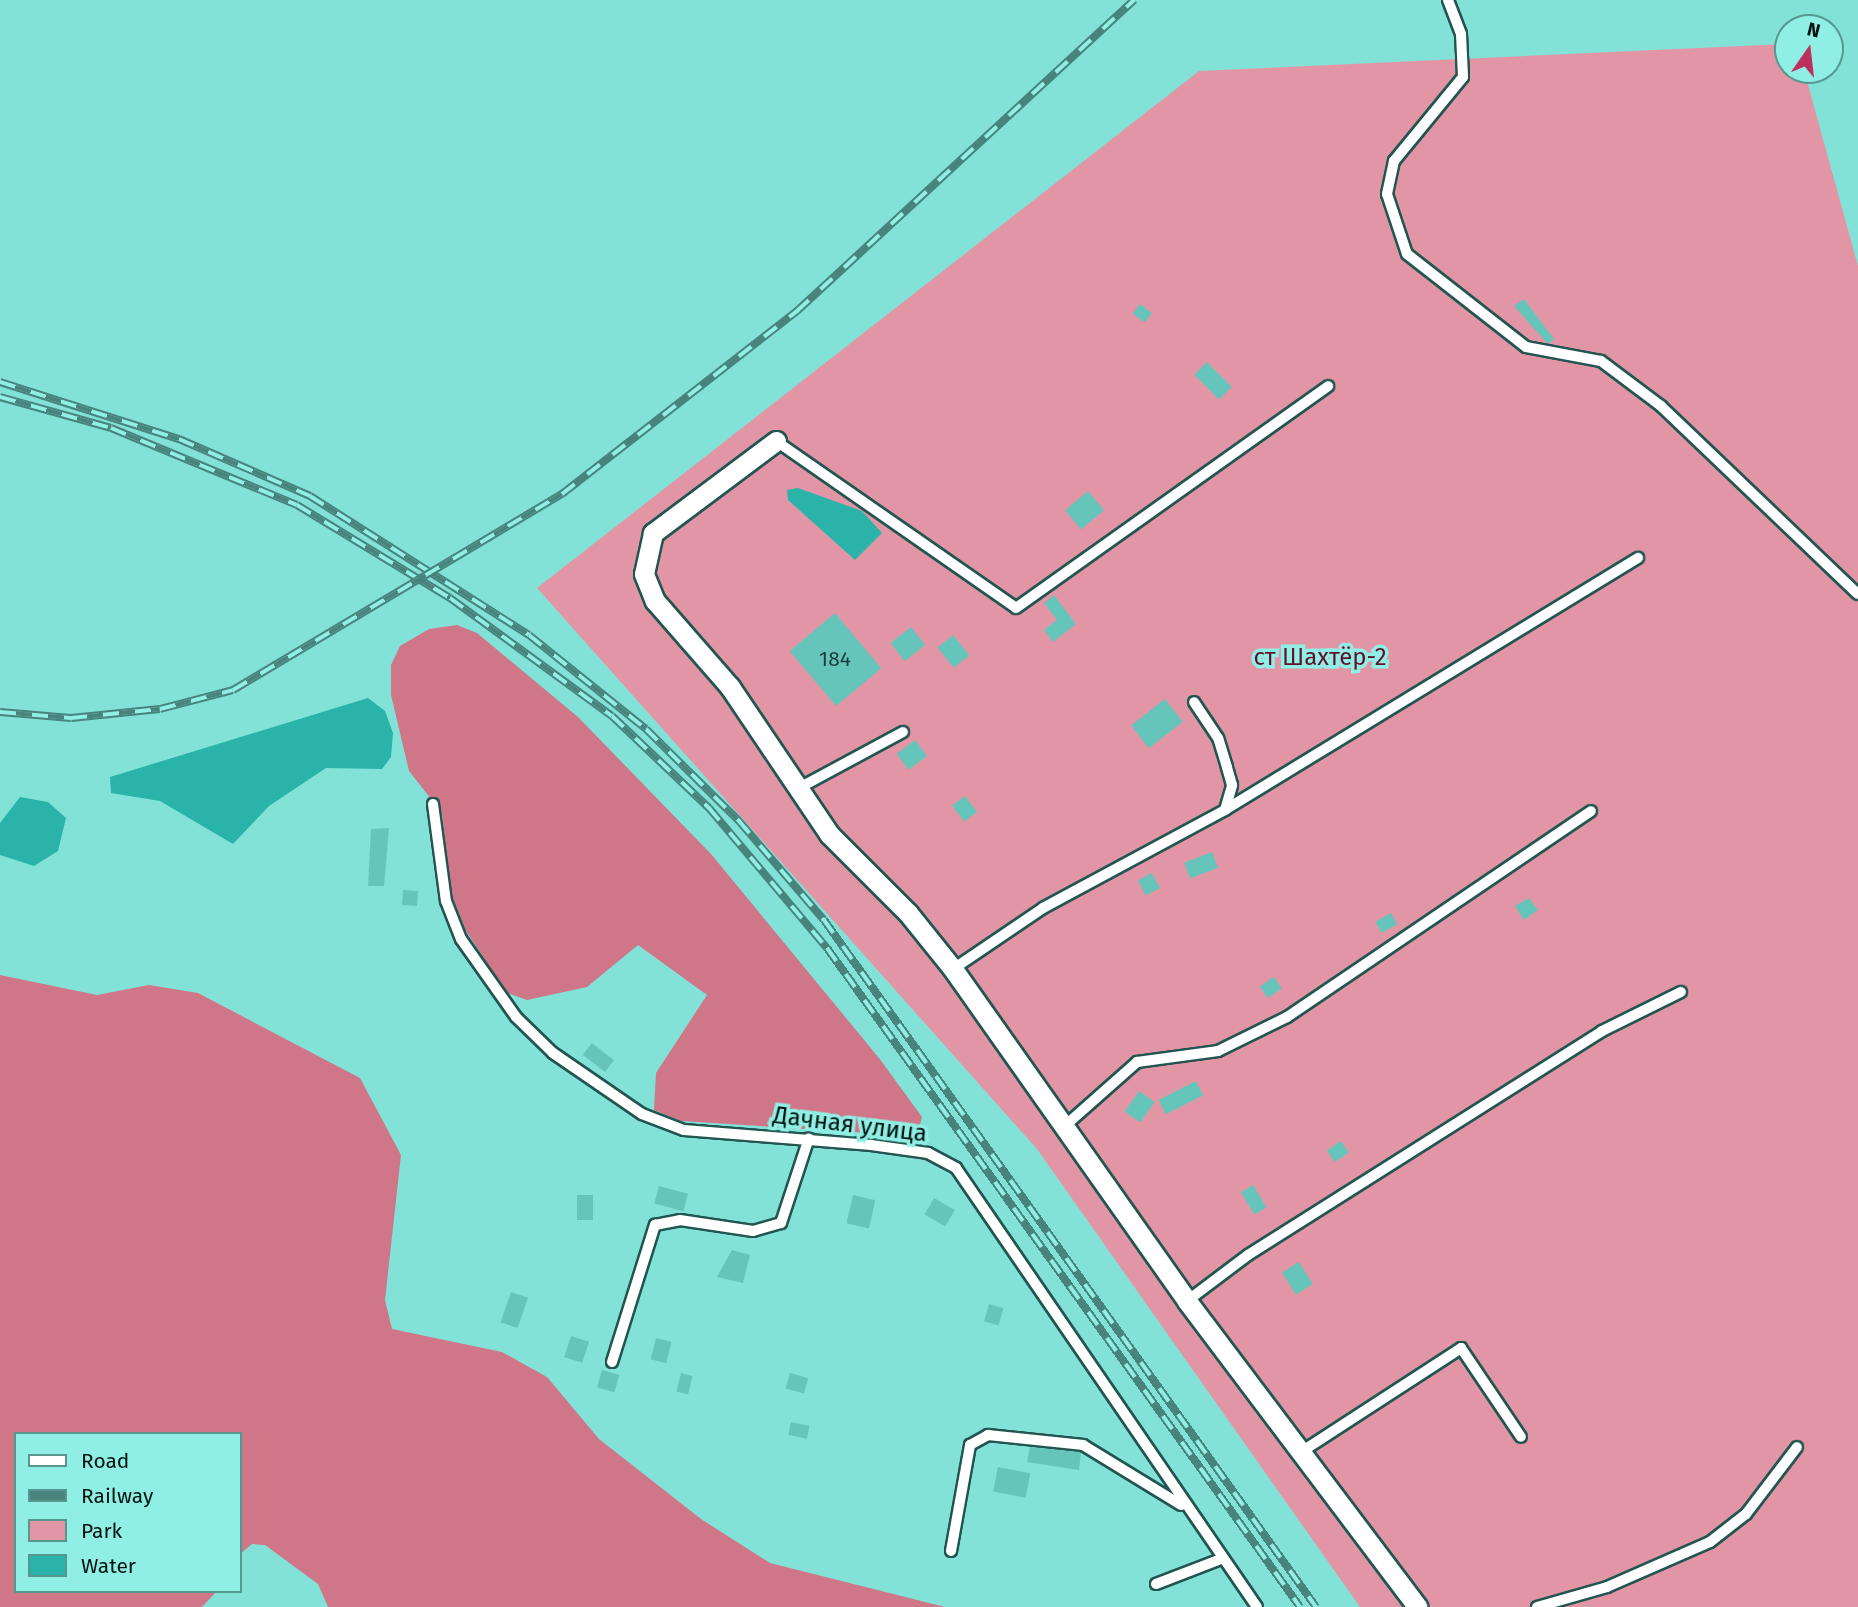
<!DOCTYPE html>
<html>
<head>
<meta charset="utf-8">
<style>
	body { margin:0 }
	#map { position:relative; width:1858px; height:1607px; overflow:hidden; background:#83e2d8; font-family:"Fira Sans",sans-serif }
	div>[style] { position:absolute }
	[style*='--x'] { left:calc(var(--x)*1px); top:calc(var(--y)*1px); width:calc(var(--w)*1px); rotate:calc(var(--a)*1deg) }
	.green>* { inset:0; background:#e296a5 }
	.forest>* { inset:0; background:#cf7689 }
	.water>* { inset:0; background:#2ab3a8 }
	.building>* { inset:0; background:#65c5bb; transform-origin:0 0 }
	.roads { filter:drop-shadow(2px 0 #225550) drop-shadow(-2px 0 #225550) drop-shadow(0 2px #225550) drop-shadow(0 -2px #225550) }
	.service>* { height:10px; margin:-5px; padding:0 5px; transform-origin:5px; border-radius:5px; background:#fff }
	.minor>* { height:19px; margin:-9.5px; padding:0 9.5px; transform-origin:9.5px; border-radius:9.5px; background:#fff }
	.rail>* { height:8px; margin-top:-4px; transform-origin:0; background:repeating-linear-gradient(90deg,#90efe5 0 16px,#48837d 0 32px); box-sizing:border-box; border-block:2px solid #48837d }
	span { translate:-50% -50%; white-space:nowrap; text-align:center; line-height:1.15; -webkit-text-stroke:7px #90efe5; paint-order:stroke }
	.number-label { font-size:21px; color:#1a3f3b }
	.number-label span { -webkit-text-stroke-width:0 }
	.park-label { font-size:24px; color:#600f2a }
	.street-label { font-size:24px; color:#011210 }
	.legend { position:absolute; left:14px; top:1432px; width:228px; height:161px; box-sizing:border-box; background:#90efe5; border:2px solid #579790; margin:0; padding:9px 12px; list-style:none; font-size:21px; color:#011210 }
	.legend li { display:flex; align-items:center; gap:14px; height:35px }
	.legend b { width:35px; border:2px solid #579790 }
	.north { position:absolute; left:1774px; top:14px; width:70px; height:70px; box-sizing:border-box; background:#90efe5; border:2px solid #579790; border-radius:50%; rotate:14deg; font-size:19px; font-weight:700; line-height:28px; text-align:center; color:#011210 }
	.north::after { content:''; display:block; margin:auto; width:24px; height:32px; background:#be2f5d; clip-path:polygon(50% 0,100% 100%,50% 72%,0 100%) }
</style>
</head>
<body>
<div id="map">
	<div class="green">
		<div style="clip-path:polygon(1788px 44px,1788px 70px,1804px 70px,1858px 266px,1858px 1607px,1360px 1607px,1037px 1149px,537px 588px,1199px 71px)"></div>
	</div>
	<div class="forest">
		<div style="clip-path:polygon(457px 625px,477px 633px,578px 717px,711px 854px,879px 1058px,922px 1117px,917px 1136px,681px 1121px,654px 1110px,656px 1073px,707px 995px,638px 945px,587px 987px,527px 1000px,507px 993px,466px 931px,450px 891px,442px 813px,409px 771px,391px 695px,391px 665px,400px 646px,429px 629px)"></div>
		<div style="clip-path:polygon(0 975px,97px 995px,149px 985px,198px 993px,360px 1078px,401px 1155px,385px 1300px,392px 1329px,502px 1352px,547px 1377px,599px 1439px,701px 1519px,770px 1563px,945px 1607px,328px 1607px,318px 1584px,265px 1545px,252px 1544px,240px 1554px,240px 1434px,16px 1434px,16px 1591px,217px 1591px,202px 1607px,0 1607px)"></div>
	</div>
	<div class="water">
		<div style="clip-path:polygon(798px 488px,862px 511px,882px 533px,855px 560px,788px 500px,787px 490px)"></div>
		<div style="clip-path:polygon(368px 698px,385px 711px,393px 733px,391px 757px,382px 769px,326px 768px,269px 806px,233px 844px,160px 801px,111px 793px,110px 777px)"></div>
		<div style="clip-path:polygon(20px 797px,48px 802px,66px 818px,58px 851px,34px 866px,0 855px,0 823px)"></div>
	</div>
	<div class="building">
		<div style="clip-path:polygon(1524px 299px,1554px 339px,1548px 344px,1514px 306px)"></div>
		<div style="left:1140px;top:304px;width:15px;height:12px;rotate:37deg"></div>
		<div style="left:1207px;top:362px;width:35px;height:18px;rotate:45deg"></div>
		<div style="left:1088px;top:491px;width:25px;height:30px;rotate:50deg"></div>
		<div style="clip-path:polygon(1054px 595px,1076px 624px,1053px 642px,1044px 630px,1057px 620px,1044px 603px)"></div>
		<div style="left:835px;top:613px;width:72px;height:59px;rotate:50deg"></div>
		<div style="left:911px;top:627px;width:23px;height:26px;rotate:52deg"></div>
		<div style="left:953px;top:635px;width:26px;height:20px;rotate:51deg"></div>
		<div style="left:1165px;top:699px;width:29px;height:43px;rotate:52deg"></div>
		<div style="left:915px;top:740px;width:20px;height:23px;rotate:53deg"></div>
		<div style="left:965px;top:796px;width:20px;height:16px;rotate:53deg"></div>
		<div style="clip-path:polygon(389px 828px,384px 886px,368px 886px,371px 829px)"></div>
		<div style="left:1212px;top:852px;width:17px;height:30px;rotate:69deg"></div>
		<div style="left:1152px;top:873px;width:17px;height:16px;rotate:62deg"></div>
		<div style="left:403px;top:890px;width:15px;height:15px;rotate:4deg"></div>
		<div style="clip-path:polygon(1529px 898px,1538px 910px,1524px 920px,1515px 906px)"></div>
		<div style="left:1391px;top:913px;width:13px;height:18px;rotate:61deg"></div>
		<div style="left:1274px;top:977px;width:14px;height:17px;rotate:56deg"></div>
		<div style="left:592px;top:1043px;width:28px;height:15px;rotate:38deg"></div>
		<div style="left:1196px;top:1081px;width:16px;height:42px;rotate:63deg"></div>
		<div style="left:1139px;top:1091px;width:19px;height:25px;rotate:35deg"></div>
		<div style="left:1341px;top:1141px;width:14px;height:17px;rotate:56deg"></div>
		<div style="left:1253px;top:1185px;width:26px;height:14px;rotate:59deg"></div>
		<div style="left:659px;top:1186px;width:30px;height:18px;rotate:15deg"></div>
		<div style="left:577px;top:1195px;width:16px;height:25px"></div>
		<div style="left:853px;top:1195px;width:23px;height:29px;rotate:13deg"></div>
		<div style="left:934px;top:1198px;width:24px;height:19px;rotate:30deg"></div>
		<div style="clip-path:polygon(732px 1250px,750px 1255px,743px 1283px,717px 1277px)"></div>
		<div style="left:1299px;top:1262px;width:26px;height:20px;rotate:58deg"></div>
		<div style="left:511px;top:1292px;width:18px;height:32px;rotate:19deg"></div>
		<div style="left:989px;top:1304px;width:15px;height:18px;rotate:16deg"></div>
		<div style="left:571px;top:1336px;width:19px;height:22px;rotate:18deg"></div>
		<div style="left:656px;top:1338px;width:16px;height:22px;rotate:14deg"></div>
		<div style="left:602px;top:1370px;width:18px;height:18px;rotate:16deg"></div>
		<div style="left:681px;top:1373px;width:12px;height:19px;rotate:14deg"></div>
		<div style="left:790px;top:1373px;width:19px;height:16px;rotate:16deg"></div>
		<div style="left:791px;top:1422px;width:19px;height:13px;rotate:12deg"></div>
		<div style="clip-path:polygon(1030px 1447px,1081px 1452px,1079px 1470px,1027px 1462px)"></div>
		<div style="left:998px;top:1467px;width:33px;height:25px;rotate:11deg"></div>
	</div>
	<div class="roads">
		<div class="service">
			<div style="--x:1448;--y:0;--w:36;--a:69"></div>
			<div style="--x:1461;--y:34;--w:43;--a:87.3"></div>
			<div style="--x:1463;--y:77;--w:109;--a:129.4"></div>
			<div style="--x:1394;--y:161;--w:34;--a:102"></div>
			<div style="--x:1387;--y:194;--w:63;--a:71.6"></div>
			<div style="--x:1407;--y:254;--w:151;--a:38"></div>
			<div style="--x:1526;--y:347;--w:76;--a:10.6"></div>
			<div style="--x:1601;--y:361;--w:75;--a:36.9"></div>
			<div style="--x:1661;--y:406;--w:272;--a:43.7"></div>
			<div style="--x:776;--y:441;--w:292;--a:34.8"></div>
			<div style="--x:1016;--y:608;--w:383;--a:-35.4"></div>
			<div style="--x:799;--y:788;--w:118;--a:-28.3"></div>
			<div style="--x:433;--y:804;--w:98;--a:82.4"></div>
			<div style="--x:446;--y:901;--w:41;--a:68.5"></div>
			<div style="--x:461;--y:939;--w:95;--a:54.8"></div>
			<div style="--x:516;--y:1017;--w:52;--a:44.2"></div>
			<div style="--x:553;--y:1053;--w:108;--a:34.4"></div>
			<div style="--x:642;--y:1114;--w:45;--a:20.9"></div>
			<div style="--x:684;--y:1130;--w:188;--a:4.6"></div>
			<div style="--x:871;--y:1145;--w:58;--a:8"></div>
			<div style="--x:928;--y:1153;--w:32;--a:28"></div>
			<div style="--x:956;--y:1168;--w:532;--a:55.56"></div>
			<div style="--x:1225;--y:810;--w:484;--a:-31.4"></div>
			<div style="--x:953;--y:969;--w:109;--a:-34.1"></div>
			<div style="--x:1043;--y:908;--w:207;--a:-28.3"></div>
			<div style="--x:1225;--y:810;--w:26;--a:-74"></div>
			<div style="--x:1232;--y:785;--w:19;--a:-106"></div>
			<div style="--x:1227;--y:767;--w:30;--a:-107"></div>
			<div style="--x:1218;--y:738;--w:43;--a:-123.7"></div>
			<div style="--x:1067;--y:1124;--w:94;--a:-41.5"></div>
			<div style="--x:1137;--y:1062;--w:82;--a:-7.7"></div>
			<div style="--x:1218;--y:1051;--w:77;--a:-26.2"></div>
			<div style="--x:1287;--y:1017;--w:367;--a:-34.1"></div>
			<div style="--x:1187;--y:1301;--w:76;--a:-37"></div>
			<div style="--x:1248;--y:1255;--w:419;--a:-32.3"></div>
			<div style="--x:1602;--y:1031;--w:88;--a:-26.3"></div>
			<div style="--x:612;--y:1362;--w:144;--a:-72.6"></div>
			<div style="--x:655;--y:1225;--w:25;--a:-11"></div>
			<div style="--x:680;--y:1220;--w:74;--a:8.6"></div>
			<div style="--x:753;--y:1231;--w:29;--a:-16"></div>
			<div style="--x:781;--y:1223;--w:89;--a:-71.8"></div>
			<div style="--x:1301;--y:1452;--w:191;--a:-33"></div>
			<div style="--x:1461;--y:1348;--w:107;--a:56"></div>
			<div style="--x:951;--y:1551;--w:108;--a:-79.8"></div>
			<div style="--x:970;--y:1445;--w:21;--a:-29"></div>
			<div style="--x:988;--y:1435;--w:96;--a:6"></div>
			<div style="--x:1083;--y:1445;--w:115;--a:31.5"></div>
			<div style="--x:1156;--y:1584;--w:70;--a:-21"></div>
			<div style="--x:1537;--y:1607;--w:73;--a:-15.9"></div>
			<div style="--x:1607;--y:1587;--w:112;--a:-23.6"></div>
			<div style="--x:1710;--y:1542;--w:46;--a:-37.9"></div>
			<div style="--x:1746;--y:1514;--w:84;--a:-52.7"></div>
		</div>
		<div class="minor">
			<div style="--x:776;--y:441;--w:154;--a:143.2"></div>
			<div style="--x:653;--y:533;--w:42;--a:102.4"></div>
			<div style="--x:644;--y:574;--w:29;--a:68"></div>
			<div style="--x:655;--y:601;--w:114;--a:48.9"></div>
			<div style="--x:730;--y:687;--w:177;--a:56"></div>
			<div style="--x:829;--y:834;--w:112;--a:45"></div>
			<div style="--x:908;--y:913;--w:72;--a:51.2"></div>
			<div style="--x:953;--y:969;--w:406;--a:54.8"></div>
			<div style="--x:1187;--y:1301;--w:383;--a:53"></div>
		</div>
	</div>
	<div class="rail">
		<div style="--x:0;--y:382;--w:188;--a:17.7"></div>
		<div style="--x:179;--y:439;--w:143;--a:23.5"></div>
		<div style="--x:310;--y:496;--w:259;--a:32.4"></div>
		<div style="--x:529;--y:635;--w:150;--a:38.8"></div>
		<div style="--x:646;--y:729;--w:131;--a:44.7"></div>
		<div style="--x:739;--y:821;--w:130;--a:49.4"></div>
		<div style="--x:824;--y:920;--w:845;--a:54.39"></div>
		<div style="--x:0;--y:397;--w:115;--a:15.6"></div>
		<div style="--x:111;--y:428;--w:201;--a:22.5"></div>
		<div style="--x:297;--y:505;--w:179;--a:31.3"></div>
		<div style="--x:450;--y:598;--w:200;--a:36.1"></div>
		<div style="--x:612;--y:716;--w:134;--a:43.5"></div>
		<div style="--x:709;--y:808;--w:183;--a:49.9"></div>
		<div style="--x:827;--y:948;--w:811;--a:54.33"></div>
		<div style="--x:0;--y:712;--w:71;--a:4.8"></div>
		<div style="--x:71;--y:718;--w:89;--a:-5.8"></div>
		<div style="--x:160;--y:709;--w:75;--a:-14.6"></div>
		<div style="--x:233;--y:690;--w:383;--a:-30.8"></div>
		<div style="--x:562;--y:494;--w:298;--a:-37.9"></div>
		<div style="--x:797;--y:311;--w:459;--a:-42.7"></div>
	</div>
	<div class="number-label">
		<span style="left:835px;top:659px">184</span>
	</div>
	<div class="park-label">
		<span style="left:1320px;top:658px">ст Шахтёр-2</span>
	</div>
	<div class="street-label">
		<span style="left:850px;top:1125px;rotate:7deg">Дачная улица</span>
	</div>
	<ul class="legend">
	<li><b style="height:9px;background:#fff"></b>Road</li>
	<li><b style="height:9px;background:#48837d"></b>Railway</li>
	<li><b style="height:19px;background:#e296a5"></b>Park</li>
	<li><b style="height:19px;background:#2ab3a8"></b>Water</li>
	</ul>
	<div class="north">N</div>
</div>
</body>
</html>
